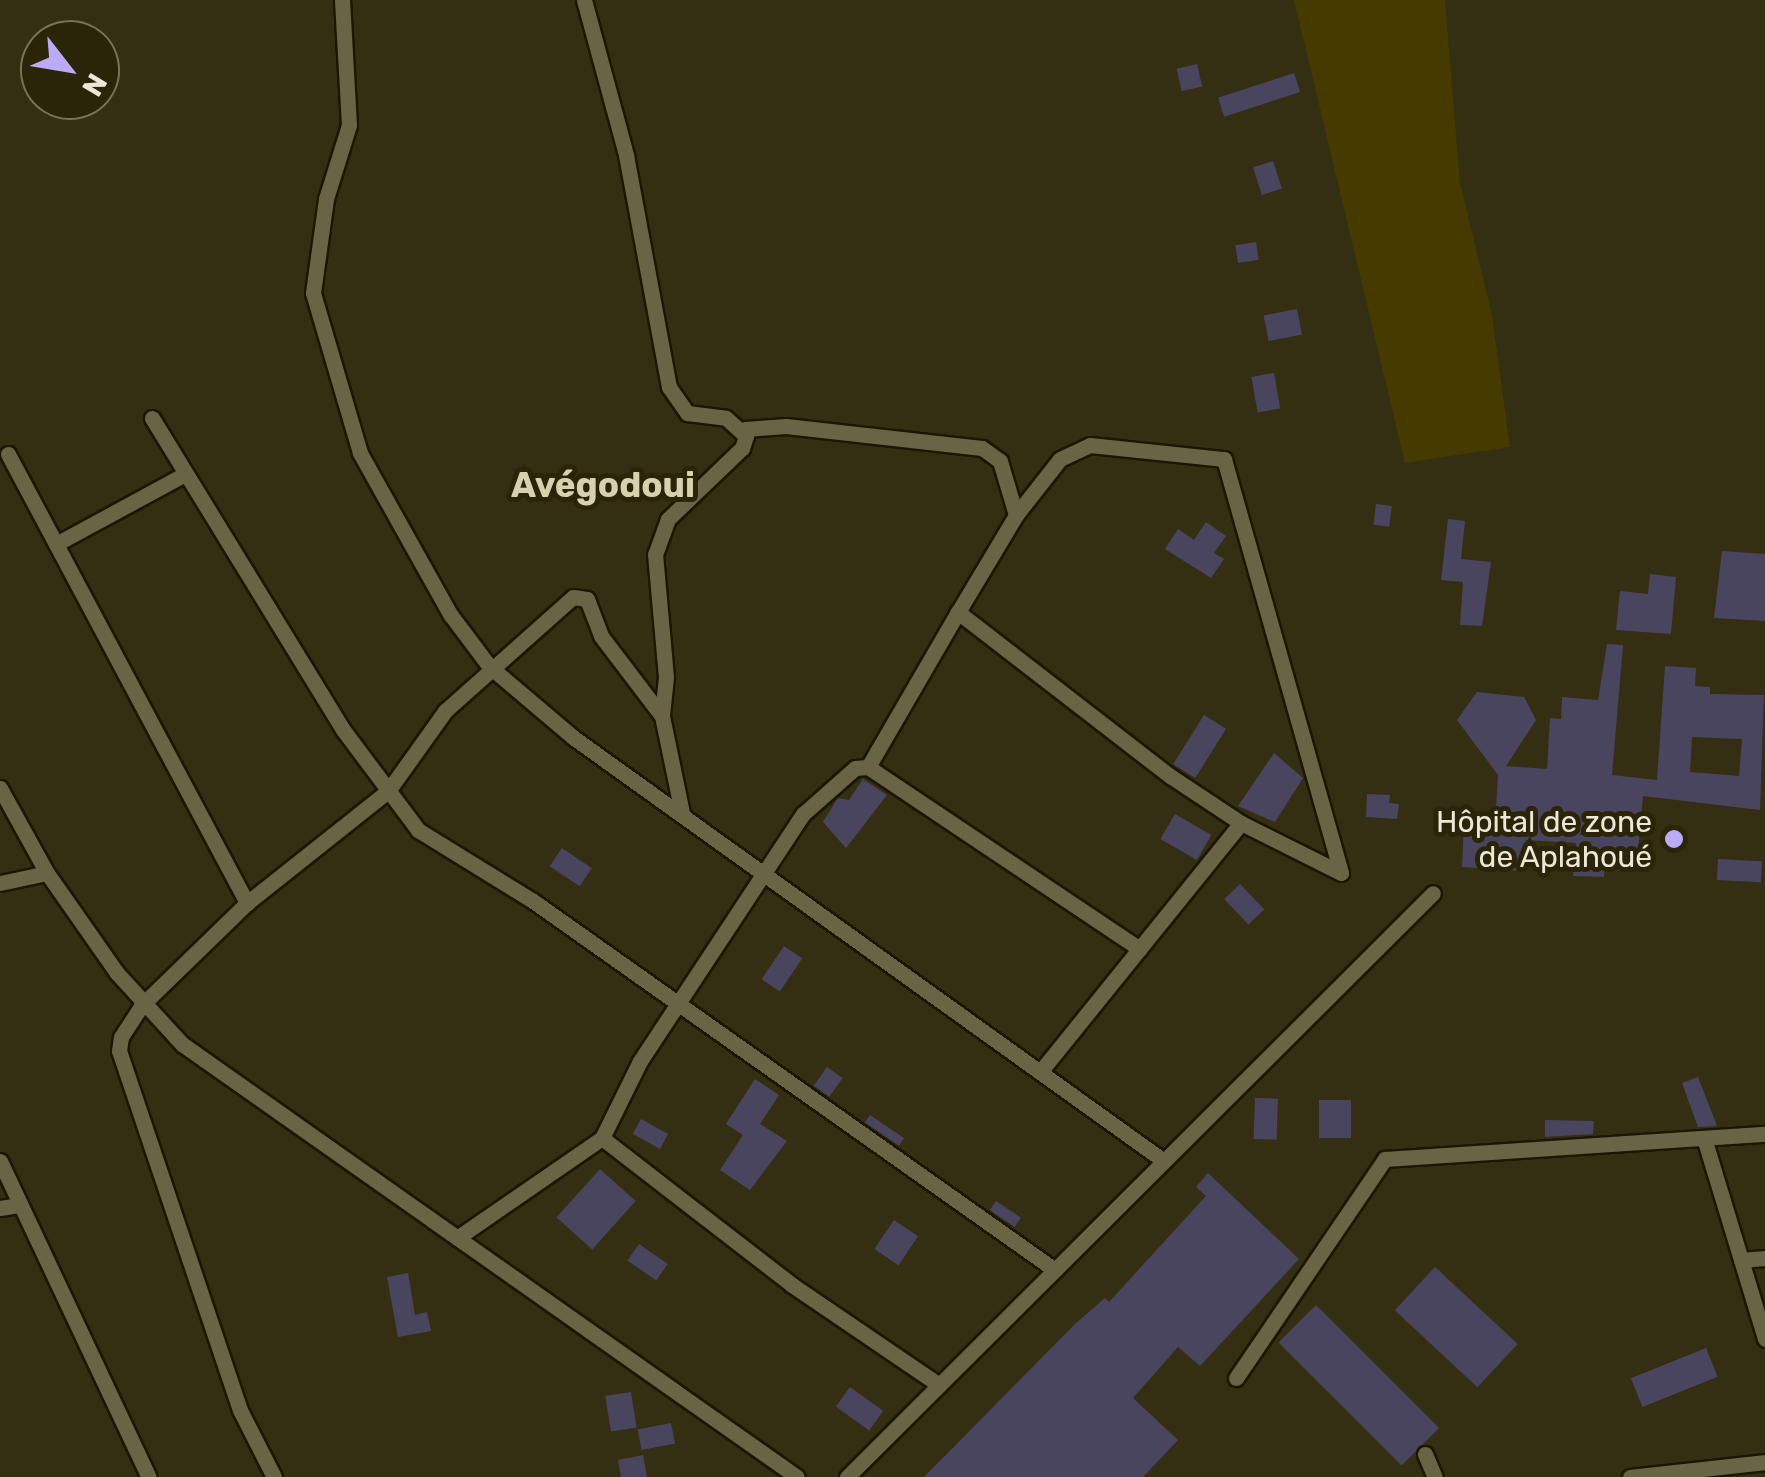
<!DOCTYPE html>
<html>
<head>
<meta charset="utf-8">
<style>
	body { margin:0 }
	#map { position:relative; width:1765px; height:1477px; overflow:hidden; background:#342e12; font-family:Rubik,sans-serif }
	div>[style] { position:absolute }
	[style*='--x'] { left:calc(var(--x)*1px); top:calc(var(--y)*1px); width:calc(var(--w)*1px); rotate:calc(var(--a)*1deg) }
	.green>* { inset:0; background:#453a00 }
	.building>* { inset:0; background:#4a455f; transform-origin:0 0 }
	.roads { filter:drop-shadow(2px 0 #1c1600) drop-shadow(-2px 0 #1c1600) drop-shadow(0 2px #1c1600) drop-shadow(0 -2px #1c1600) }
	.minor>* { height:15px; margin:-7.5px; padding:0 7.5px; transform-origin:7.5px; border-radius:7.5px; background:#6a6446 }
	.dots>* { width:28px; height:28px; translate:-50% -50%; box-sizing:border-box; border:5px solid #2a2408; border-radius:50% }
	span { translate:-50% -50%; white-space:nowrap; text-align:center; line-height:1.15; -webkit-text-stroke:10px #2a2408; paint-order:stroke }
	.poi-label { font-size:30px; color:#ece8d8 }
	.right { translate:-100% -50%; text-align:right }
	.quarter-label { font-size:35px; color:#d8d1b0; font-weight:700 }
	.north { position:absolute; left:20px; top:20px; width:100px; height:100px; box-sizing:border-box; background:#2a2408; border:2px solid #78725b; border-radius:50%; rotate:121deg; font-size:28px; font-weight:700; line-height:40px; text-align:center; color:#ece8d8 }
	.north::after { content:''; display:block; margin:auto; width:35px; height:45px; background:#bbaaf6; clip-path:polygon(50% 0,100% 100%,50% 72%,0 100%) }
</style>
</head>
<body>
<div id="map">
	<div class="green">
		<div style="clip-path:polygon(1294px 0,1445px 0,1460px 183px,1492px 315px,1510px 447px,1405px 463px)"></div>
	</div>
	<div class="building">
		<div style="left:1197px;top:64px;width:23px;height:21px;rotate:77deg"></div>
		<div style="left:1294px;top:73px;width:20px;height:80px;rotate:72deg"></div>
		<div style="left:1273px;top:161px;width:29px;height:21px;rotate:72deg"></div>
		<div style="left:1256px;top:242px;width:18px;height:21px;rotate:81deg"></div>
		<div style="left:1297px;top:309px;width:26px;height:34px;rotate:79deg"></div>
		<div style="left:1274px;top:373px;width:36px;height:23px;rotate:80deg"></div>
		<div style="left:1376px;top:504px;width:16px;height:21px;rotate:7deg"></div>
		<div style="clip-path:polygon(1448px 519px,1465px 521px,1461px 559px,1491px 562px,1482px 626px,1460px 625px,1463px 582px,1441px 580px)"></div>
		<div style="clip-path:polygon(1206px 522px,1226px 536px,1214px 553px,1224px 559px,1211px 578px,1165px 549px,1178px 529px,1194px 540px)"></div>
		<div style="clip-path:polygon(1722px 551px,1765px 554px,1765px 621px,1714px 618px)"></div>
		<div style="clip-path:polygon(1650px 574px,1676px 577px,1671px 634px,1616px 630px,1620px 591px,1648px 594px)"></div>
		<div style="clip-path:polygon(evenodd,1607px 644px,1623px 645px,1612px 775px,1657px 780px,1665px 666px,1696px 668px,1695px 686px,1710px 687px,1710px 694px,1764px 695px,1760px 810px,1643px 796px,1637px 861px,1605px 859px,1604px 877px,1573px 876px,1576px 843px,1526px 840px,1524px 871px,1462px 867px,1464px 822px,1495px 824px,1498px 775px,1457px 720px,1477px 692px,1524px 697px,1536px 720px,1506px 766px,1547px 769px,1550px 718px,1561px 719px,1562px 697px,1598px 700px,1607px 644px,1692px 737px,1742px 739px,1739px 776px,1690px 772px,1692px 737px)"></div>
		<div style="left:1204px;top:715px;width:26px;height:58px;rotate:32deg"></div>
		<div style="clip-path:polygon(1274px 753px,1303px 778px,1275px 822px,1238px 806px)"></div>
		<div style="clip-path:polygon(863px 779px,887px 795px,846px 848px,823px 822px,838px 798px,849px 800px)"></div>
		<div style="clip-path:polygon(1367px 794px,1390px 795px,1389px 803px,1399px 804px,1397px 819px,1366px 817px)"></div>
		<div style="left:1175px;top:814px;width:42px;height:29px;rotate:30deg"></div>
		<div style="left:562px;top:848px;width:36px;height:22px;rotate:34deg"></div>
		<div style="left:1718px;top:859px;width:44px;height:21px;rotate:3deg"></div>
		<div style="left:1240px;top:884px;width:35px;height:22px;rotate:46deg"></div>
		<div style="left:784px;top:946px;width:22px;height:40px;rotate:34deg"></div>
		<div style="left:827px;top:1067px;width:19px;height:23px;rotate:35deg"></div>
		<div style="clip-path:polygon(1698px 1077px,1717px 1126px,1698px 1127px,1682px 1083px)"></div>
		<div style="clip-path:polygon(755px 1079px,779px 1095px,760px 1124px,787px 1141px,750px 1190px,720px 1170px,743px 1135px,726px 1124px)"></div>
		<div style="left:1255px;top:1098px;width:23px;height:41px;rotate:2deg"></div>
		<div style="left:1319px;top:1100px;width:32px;height:38px"></div>
		<div style="left:870px;top:1115px;width:41px;height:9px;rotate:34deg"></div>
		<div style="left:641px;top:1119px;width:31px;height:17px;rotate:29deg"></div>
		<div style="clip-path:polygon(1545px 1120px,1594px 1121px,1593px 1134px,1545px 1137px)"></div>
		<div style="left:600px;top:1169px;width:48px;height:65px;rotate:42deg"></div>
		<div style="clip-path:polygon(1208px 1173px,1299px 1259px,1200px 1366px,1178px 1347px,1133px 1398px,1178px 1440px,1159px 1460px,1143px 1477px,924px 1477px,1075px 1324px,1105px 1298px,1109px 1302px,1206px 1196px,1196px 1187px)"></div>
		<div style="left:996px;top:1201px;width:30px;height:11px;rotate:34deg"></div>
		<div style="left:894px;top:1220px;width:29px;height:35px;rotate:34deg"></div>
		<div style="left:639px;top:1244px;width:35px;height:20px;rotate:35deg"></div>
		<div style="left:1435px;top:1267px;width:113px;height:59px;rotate:43deg"></div>
		<div style="clip-path:polygon(408px 1273px,415px 1315px,427px 1312px,431px 1331px,398px 1337px,387px 1277px)"></div>
		<div style="left:1316px;top:1305px;width:174px;height:53px;rotate:45deg"></div>
		<div style="left:1706px;top:1348px;width:31px;height:81px;rotate:68deg"></div>
		<div style="left:850px;top:1387px;width:41px;height:24px;rotate:36deg"></div>
		<div style="left:631px;top:1392px;width:36px;height:26px;rotate:81deg"></div>
		<div style="left:671px;top:1423px;width:21px;height:34px;rotate:79deg"></div>
		<div style="clip-path:polygon(643px 1455px,647px 1477px,621px 1477px,618px 1460px)"></div>
	</div>
	<div class="roads">
		<div class="minor">
			<div style="--x:342;--y:0;--w:125;--a:86.8"></div>
			<div style="--x:349;--y:125;--w:77;--a:107.3"></div>
			<div style="--x:326;--y:199;--w:95;--a:97.9"></div>
			<div style="--x:313;--y:293;--w:167;--a:73.6"></div>
			<div style="--x:360;--y:453;--w:184;--a:60.8"></div>
			<div style="--x:450;--y:614;--w:65;--a:53.1"></div>
			<div style="--x:489;--y:666;--w:111;--a:40.3"></div>
			<div style="--x:574;--y:738;--w:726;--a:35.64"></div>
			<div style="--x:584;--y:0;--w:161;--a:74.8"></div>
			<div style="--x:626;--y:155;--w:236;--a:79.5"></div>
			<div style="--x:669;--y:387;--w:32;--a:55"></div>
			<div style="--x:687;--y:413;--w:39;--a:7"></div>
			<div style="--x:726;--y:418;--w:27;--a:42"></div>
			<div style="--x:746;--y:436;--w:13;--a:108"></div>
			<div style="--x:742;--y:448;--w:103;--a:136.2"></div>
			<div style="--x:668;--y:519;--w:37;--a:110"></div>
			<div style="--x:655;--y:554;--w:123;--a:84.9"></div>
			<div style="--x:666;--y:677;--w:39;--a:96"></div>
			<div style="--x:662;--y:716;--w:99;--a:78.3"></div>
			<div style="--x:152;--y:418;--w:367;--a:58.5"></div>
			<div style="--x:344;--y:731;--w:124;--a:53.2"></div>
			<div style="--x:418;--y:830;--w:135;--a:31.7"></div>
			<div style="--x:533;--y:901;--w:639;--a:35.26"></div>
			<div style="--x:745;--y:429;--w:41;--a:-4.2"></div>
			<div style="--x:786;--y:426;--w:197;--a:6.4"></div>
			<div style="--x:982;--y:448;--w:22;--a:36"></div>
			<div style="--x:1000;--y:461;--w:56;--a:73.5"></div>
			<div style="--x:1090;--y:445;--w:135;--a:6"></div>
			<div style="--x:1224;--y:459;--w:430;--a:74.2"></div>
			<div style="--x:1341;--y:873;--w:112;--a:-153.4"></div>
			<div style="--x:1241;--y:823;--w:85;--a:-146.5"></div>
			<div style="--x:1170;--y:776;--w:268;--a:-142.3"></div>
			<div style="--x:958;--y:612;--w:113;--a:-59.1"></div>
			<div style="--x:1016;--y:515;--w:71;--a:-51.8"></div>
			<div style="--x:1060;--y:459;--w:33;--a:-25"></div>
			<div style="--x:8;--y:454;--w:509;--a:61.97"></div>
			<div style="--x:56;--y:544;--w:147;--a:-28.5"></div>
			<div style="--x:868;--y:767;--w:179;--a:-59.9"></div>
			<div style="--x:0;--y:788;--w:97;--a:61.1"></div>
			<div style="--x:47;--y:873;--w:122;--a:55"></div>
			<div style="--x:117;--y:973;--w:96;--a:47.5"></div>
			<div style="--x:182;--y:1044;--w:752;--a:35.15"></div>
			<div style="--x:0;--y:883;--w:48;--a:-12"></div>
			<div style="--x:1040;--y:1072;--w:320;--a:-51.1"></div>
			<div style="--x:602;--y:1138;--w:240;--a:37.7"></div>
			<div style="--x:792;--y:1285;--w:178;--a:34.2"></div>
			<div style="--x:1704;--y:1138;--w:210;--a:73.1"></div>
			<div style="--x:0;--y:1161;--w:349;--a:64.8"></div>
			<div style="--x:0;--y:1208;--w:20;--a:-9"></div>
			<div style="--x:457;--y:1238;--w:176;--a:-34.6"></div>
			<div style="--x:602;--y:1138;--w:86;--a:-63.7"></div>
			<div style="--x:640;--y:1061;--w:296;--a:-56.6"></div>
			<div style="--x:803;--y:814;--w:69;--a:-41.5"></div>
			<div style="--x:855;--y:768;--w:13;--a:-4"></div>
			<div style="--x:868;--y:767;--w:327;--a:33.8"></div>
			<div style="--x:1741;--y:1260;--w:24;--a:-5"></div>
			<div style="--x:1236;--y:1378;--w:265;--a:-55.8"></div>
			<div style="--x:1385;--y:1159;--w:381;--a:-3.8"></div>
			<div style="--x:1425;--y:1454;--w:25;--a:67"></div>
			<div style="--x:274;--y:1477;--w:75;--a:-116.9"></div>
			<div style="--x:240;--y:1410;--w:379;--a:-108.6"></div>
			<div style="--x:119;--y:1051;--w:14;--a:-82"></div>
			<div style="--x:121;--y:1037;--w:37;--a:-57"></div>
			<div style="--x:141;--y:1006;--w:148;--a:-44.2"></div>
			<div style="--x:247;--y:903;--w:180;--a:-38.5"></div>
			<div style="--x:388;--y:791;--w:98;--a:-54.5"></div>
			<div style="--x:445;--y:711;--w:171;--a:-41.7"></div>
			<div style="--x:573;--y:597;--w:14;--a:8"></div>
			<div style="--x:587;--y:599;--w:40;--a:69"></div>
			<div style="--x:601;--y:636;--w:101;--a:52.7"></div>
			<div style="--x:847;--y:1477;--w:827;--a:-44.9"></div>
			<div style="--x:1630;--y:1477;--w:136;--a:-6.3"></div>
		</div>
	</div>
	<div class="dots">
		<div style="left:1674px;top:839px;background:#bbaaf6"></div>
	</div>
	<div class="poi-label">
		<span class="right" style="left:1652px;top:839px">Hôpital de zone<br>de Aplahoué</span>
	</div>
	<div class="quarter-label">
		<span style="left:603px;top:485px">Avégodoui</span>
	</div>
	<div class="north">N</div>
</div>
</body>
</html>
